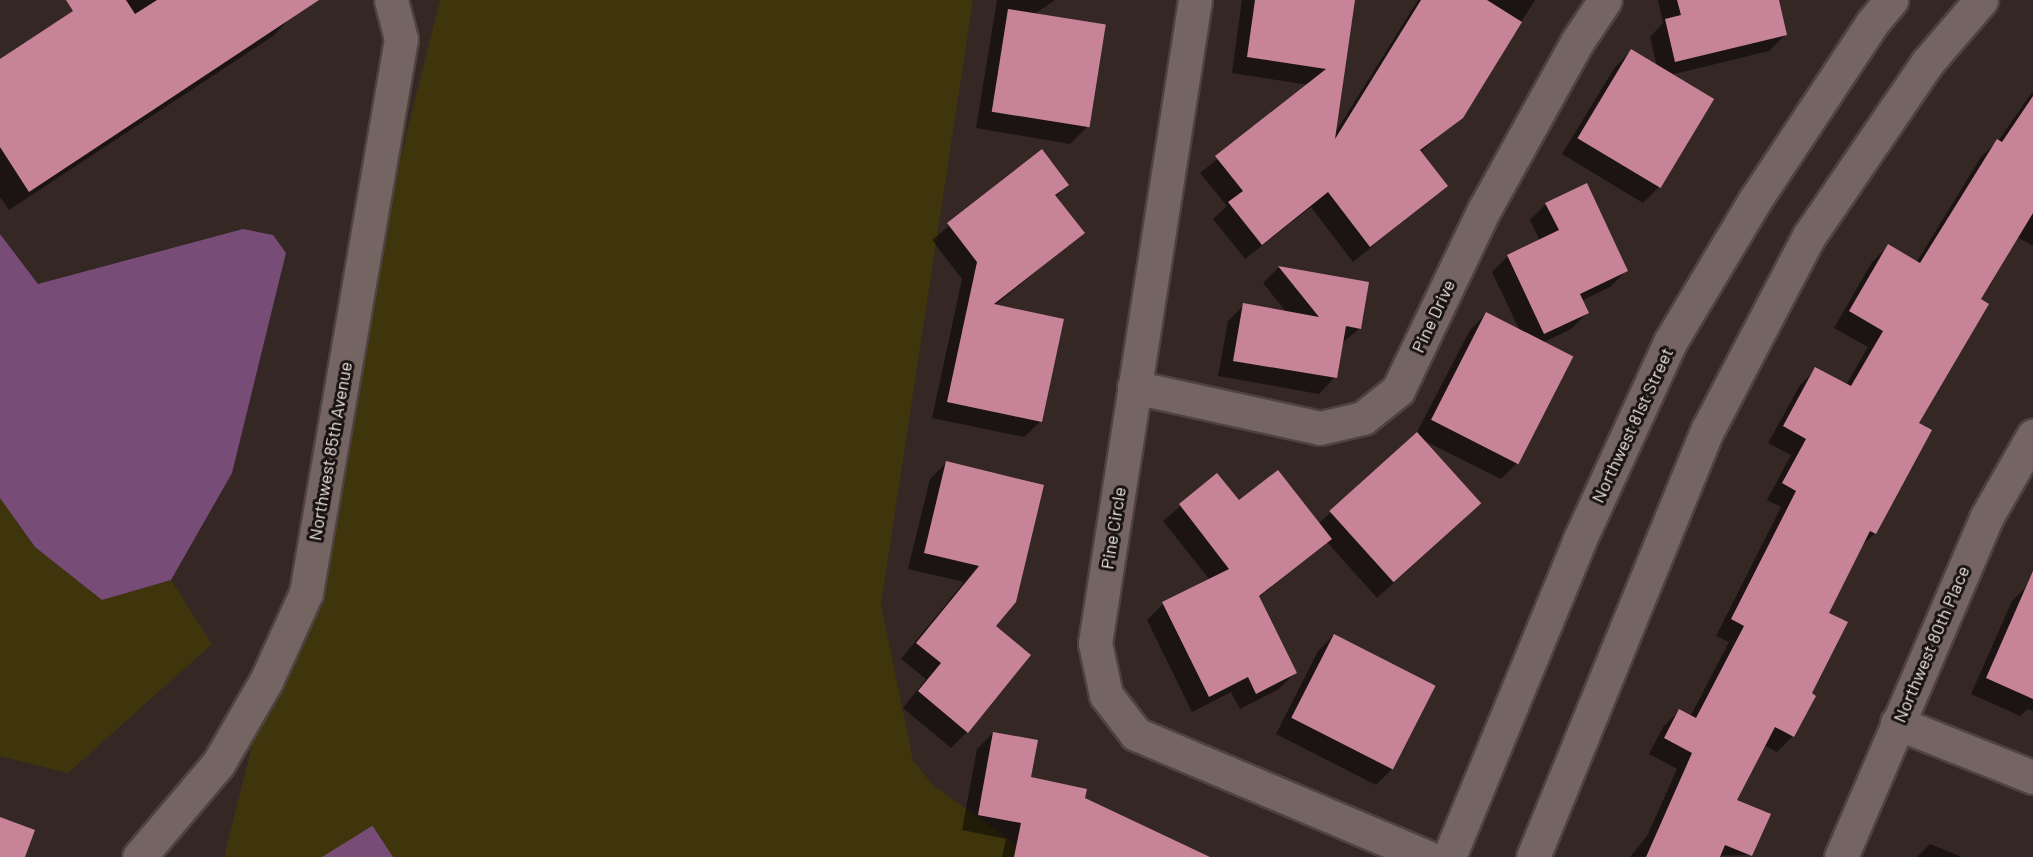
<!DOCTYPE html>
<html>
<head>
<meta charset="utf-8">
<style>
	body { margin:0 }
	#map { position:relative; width:2033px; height:857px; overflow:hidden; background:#342724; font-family:Barlow,sans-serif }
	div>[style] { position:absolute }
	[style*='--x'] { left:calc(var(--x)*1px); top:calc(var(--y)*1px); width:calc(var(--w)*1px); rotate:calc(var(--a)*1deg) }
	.green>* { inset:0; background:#3e350d }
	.water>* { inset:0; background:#774c77 }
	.shadow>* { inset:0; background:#0007 }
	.building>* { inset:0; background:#c78499; transform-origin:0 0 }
	.roads { filter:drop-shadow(2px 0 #4e4341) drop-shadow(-2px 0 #4e4341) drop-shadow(0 2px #4e4341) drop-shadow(0 -2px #4e4341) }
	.minor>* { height:33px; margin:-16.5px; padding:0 16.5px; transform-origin:16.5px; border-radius:16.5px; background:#756562 }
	span { translate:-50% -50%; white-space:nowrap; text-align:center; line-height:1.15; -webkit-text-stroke:6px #171210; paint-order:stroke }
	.street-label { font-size:18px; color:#f0e6e5 }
</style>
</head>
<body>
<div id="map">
	<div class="green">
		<div style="clip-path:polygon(440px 0,973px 0,881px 604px,913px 761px,934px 786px,1034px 857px,227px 857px,225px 853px)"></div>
		<div style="clip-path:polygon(0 498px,35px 547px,102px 600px,171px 580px,212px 644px,68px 773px,0 756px)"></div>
	</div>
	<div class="water">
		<div style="clip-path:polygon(243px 229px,273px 235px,286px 253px,232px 473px,171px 580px,102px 600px,35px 547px,0 498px,0 234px,38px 284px)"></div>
		<div style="clip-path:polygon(372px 825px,393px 857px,322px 857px,372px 826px)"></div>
	</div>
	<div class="shadow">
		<div style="clip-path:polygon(93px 0,282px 0,292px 16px,273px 36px,9px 210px,0 197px,0 60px)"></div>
		<div style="clip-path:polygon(997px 0,1055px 0,1033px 15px,1087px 127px,1070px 144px,976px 128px)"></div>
		<div style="clip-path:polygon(1242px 0,1337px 0,1335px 133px,1418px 0,1535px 0,1461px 117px,1420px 152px,1446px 186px,1353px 262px,1311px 207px,1245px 259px,1213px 219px,1227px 206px,1200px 173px,1309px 85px,1232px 73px)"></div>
		<div style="clip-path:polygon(1658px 0,1777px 0,1785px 35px,1769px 51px,1670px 75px,1659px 187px,1643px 203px,1562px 154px,1615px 67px,1631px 51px,1657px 67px,1650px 37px,1663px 23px)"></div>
		<div style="clip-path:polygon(2033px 91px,2033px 246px,2017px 237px,1979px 299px,1917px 423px,1875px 533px,1859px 548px,1827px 613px,1810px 694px,1793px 736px,1777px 752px,1764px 745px,1735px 801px,1751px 855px,1630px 857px,1647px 836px,1677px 769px,1649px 754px,1663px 727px,1679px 711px,1690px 717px,1729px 642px,1716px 636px,1781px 507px,1767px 500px,1791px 455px,1768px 443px,1800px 385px,1816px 369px,1846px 385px,1868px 347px,1834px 328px,1872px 262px,1888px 246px,1916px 263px,1981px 157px,1998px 141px)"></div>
		<div style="clip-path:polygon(1041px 151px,1067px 185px,1055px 197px,1083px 233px,994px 306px,1041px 421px,1024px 437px,932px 418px,962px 279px,932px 240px)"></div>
		<div style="clip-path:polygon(1546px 204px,1626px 271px,1610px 287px,1581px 301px,1587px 313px,1571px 329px,1542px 343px,1517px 463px,1501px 479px,1421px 439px,1464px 519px,1377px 598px,1327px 542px,1258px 598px,1295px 673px,1279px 689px,1240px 709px,1231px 692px,1192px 712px,1147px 620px,1163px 604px,1210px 580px,1163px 521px,1217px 475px,1239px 502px,1318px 524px,1416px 434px,1470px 330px,1486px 314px,1520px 331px,1492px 272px,1508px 256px,1540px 241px,1530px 220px)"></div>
		<div style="clip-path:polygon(1279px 267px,1368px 284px,1360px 328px,1341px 344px,1335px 377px,1319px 394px,1218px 376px,1228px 321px,1244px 305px,1287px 313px,1263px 283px)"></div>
		<div style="clip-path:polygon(946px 463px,1042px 486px,993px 626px,967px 732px,951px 748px,903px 708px,926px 679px,901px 659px,964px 582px,908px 569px,930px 479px)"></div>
		<div style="clip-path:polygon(2028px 585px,2033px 587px,2033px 711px,2028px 709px,2020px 716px,1971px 694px,2012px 601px)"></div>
		<div style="clip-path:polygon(1334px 635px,1392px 769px,1376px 785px,1276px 734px,1318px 651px)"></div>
		<div style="clip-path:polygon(993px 733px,1029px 779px,1083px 799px,1206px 857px,1002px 857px,1006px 839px,962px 830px,977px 749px)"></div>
		<div style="clip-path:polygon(1930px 844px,1962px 857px,1917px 857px)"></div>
	</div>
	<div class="building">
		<div style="clip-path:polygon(66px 0,126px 0,135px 14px,157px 0,319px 0,29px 192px,0 147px,0 59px,73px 11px)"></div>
		<div style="clip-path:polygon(1255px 0,1355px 0,1335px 139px,1421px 0,1487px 0,1522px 22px,1463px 118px,1420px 150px,1448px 186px,1370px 247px,1328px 192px,1262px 245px,1228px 202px,1243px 191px,1215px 156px,1326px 69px,1247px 57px)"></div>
		<div style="clip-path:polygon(1677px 0,1779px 0,1787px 35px,1675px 62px,1665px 19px,1681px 15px)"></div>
		<div style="left:1008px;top:9px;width:99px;height:104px;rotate:9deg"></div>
		<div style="left:1631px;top:49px;width:97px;height:104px;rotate:31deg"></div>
		<div style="clip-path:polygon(2033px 96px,2033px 213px,1981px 299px,1989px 304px,1919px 423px,1932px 430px,1876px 534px,1870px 531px,1829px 613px,1848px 622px,1812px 693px,1816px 696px,1794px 737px,1775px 727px,1737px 800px,1771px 814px,1752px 856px,1725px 845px,1720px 857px,1646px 857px,1692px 753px,1664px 738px,1679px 709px,1696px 718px,1744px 626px,1731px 619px,1796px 491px,1782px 483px,1806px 439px,1783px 426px,1815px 367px,1851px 386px,1883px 331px,1849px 311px,1888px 244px,1920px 263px,1997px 139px,2002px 142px)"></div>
		<div style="clip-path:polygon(1042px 149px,1069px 185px,1055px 195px,1085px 233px,994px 304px,1064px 319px,1042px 422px,947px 402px,977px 262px,947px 223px)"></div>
		<div style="clip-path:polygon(1587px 183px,1628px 271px,1580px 294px,1589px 313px,1544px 334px,1507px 255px,1559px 230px,1545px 203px)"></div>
		<div style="clip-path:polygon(1278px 266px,1369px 282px,1361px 329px,1346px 326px,1337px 378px,1233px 361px,1243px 303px,1319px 317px)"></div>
		<div style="left:1486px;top:312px;width:98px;height:121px;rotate:27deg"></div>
		<div style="left:1417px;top:432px;width:96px;height:118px;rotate:48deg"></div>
		<div style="clip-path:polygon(946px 461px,1044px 485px,1016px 602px,996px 626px,1031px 655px,968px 733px,918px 691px,941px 663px,916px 643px,979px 566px,924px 553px)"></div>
		<div style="clip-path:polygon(1278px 470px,1332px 539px,1259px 596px,1297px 673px,1256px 694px,1248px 677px,1209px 697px,1162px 602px,1229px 569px,1179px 504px,1217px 473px,1239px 500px)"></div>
		<div style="clip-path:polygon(2033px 571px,2033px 699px,1986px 678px)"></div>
		<div style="left:1334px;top:634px;width:114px;height:94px;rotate:27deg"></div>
		<div style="clip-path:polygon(993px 732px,1038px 740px,1031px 777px,1087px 789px,1085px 798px,1210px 857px,1014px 857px,1021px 823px,978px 815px)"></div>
		<div style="clip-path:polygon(0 817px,35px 830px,25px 857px,0 857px)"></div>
	</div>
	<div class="roads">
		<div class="minor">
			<div style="--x:1195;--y:0;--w:651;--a:98.84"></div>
			<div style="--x:1095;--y:643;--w:53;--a:78.1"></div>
			<div style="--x:1106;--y:695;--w:49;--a:52.4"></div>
			<div style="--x:1136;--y:734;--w:316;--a:22.9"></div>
			<div style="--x:1134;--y:387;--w:190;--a:12.4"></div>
			<div style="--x:1320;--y:428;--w:44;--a:-13.1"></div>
			<div style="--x:1363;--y:418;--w:45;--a:-38.7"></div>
			<div style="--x:1398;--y:390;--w:199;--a:-64.5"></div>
			<div style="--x:1484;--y:210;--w:192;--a:-61"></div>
			<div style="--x:1577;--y:42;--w:50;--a:-56.3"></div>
			<div style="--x:1897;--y:723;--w:146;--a:21.7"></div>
			<div style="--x:139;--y:857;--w:122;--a:-49.7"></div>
			<div style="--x:218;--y:764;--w:98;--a:-60"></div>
			<div style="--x:267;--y:679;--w:94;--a:-65.6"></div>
			<div style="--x:306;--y:593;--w:562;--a:-80.27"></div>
			<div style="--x:401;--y:39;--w:40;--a:-104.4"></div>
			<div style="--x:1449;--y:857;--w:342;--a:-67.6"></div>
			<div style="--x:1579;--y:541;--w:219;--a:-65.4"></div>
			<div style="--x:1670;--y:342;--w:165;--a:-59.1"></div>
			<div style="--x:1755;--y:200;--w:212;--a:-56.5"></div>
			<div style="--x:1872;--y:23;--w:30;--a:-50"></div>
			<div style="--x:1533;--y:857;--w:462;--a:-67.8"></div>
			<div style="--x:1708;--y:429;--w:218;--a:-62.4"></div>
			<div style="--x:1809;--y:236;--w:209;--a:-55.7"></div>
			<div style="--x:1927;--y:63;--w:83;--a:-49.4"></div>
			<div style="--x:1841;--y:857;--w:369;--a:-66.8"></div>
			<div style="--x:1986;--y:518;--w:95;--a:-60.2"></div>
		</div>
	</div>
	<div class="street-label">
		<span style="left:1433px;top:316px;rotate:-65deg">Pine Drive</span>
		<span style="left:1632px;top:425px;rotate:-65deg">Northwest 81st Street</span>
		<span style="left:330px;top:451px;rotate:-80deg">Northwest 85th Avenue</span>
		<span style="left:1113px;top:528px;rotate:-81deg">Pine Circle</span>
		<span style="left:1931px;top:644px;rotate:-67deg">Northwest 80th Place</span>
	</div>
</div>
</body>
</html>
